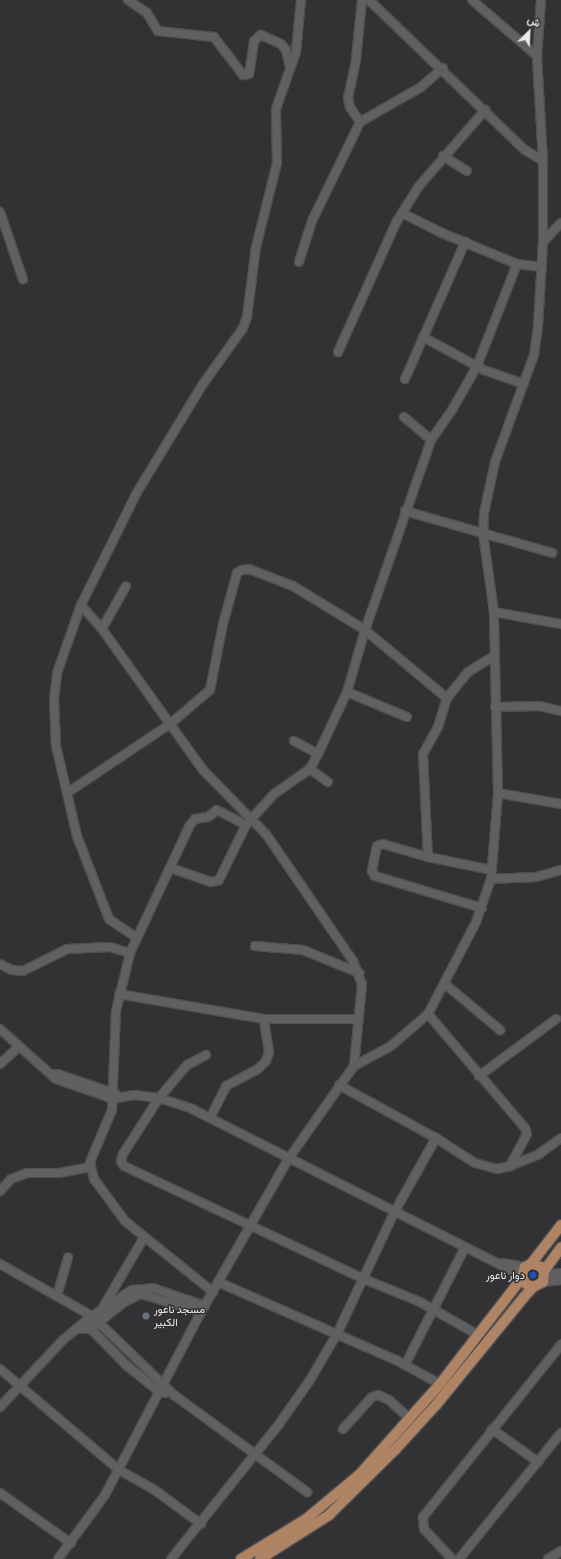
<!DOCTYPE html>
<html>
<head>
<meta charset="utf-8">
<style>
	body { margin:0 }
	#map { position:relative; width:561px; height:1559px; overflow:hidden; background:#323134; font-family:Commissioner,Vazirmatn,sans-serif }
	div>[style] { position:absolute }
	[style*='--x'] { left:calc(var(--x)*1px); top:calc(var(--y)*1px); width:calc(var(--w)*1px); rotate:calc(var(--a)*1deg) }
	.roads { filter:drop-shadow(1px 0 #504f52) drop-shadow(-1px 0 #504f52) drop-shadow(0 1px #504f52) drop-shadow(0 -1px #504f52) }
	.minor>* { height:8px; margin:-4px; padding:0 4px; transform-origin:4px; border-radius:4px; background:#606063 }
	.major>* { height:10px; margin:-5px; padding:0 5px; transform-origin:5px; border-radius:5px; background:#ae8464 }
	.dots>* { width:11px; height:11px; translate:-50% -50%; box-sizing:border-box; border:2px solid #323134; border-radius:50% }
	span { translate:-50% -50%; white-space:nowrap; text-align:center; line-height:1.15; -webkit-text-stroke:3px #323134; paint-order:stroke }
	.poi-label { font-size:11px; color:#eae9eb }
	.right { translate:-100% -50%; text-align:right }
	.left { translate:0 -50%; text-align:left }
	.north { position:absolute; left:509px; top:12px; width:40px; height:40px; -webkit-text-stroke:3px #323134; paint-order:stroke; rotate:24deg; font-size:11px; font-weight:700; line-height:16px; text-align:center; color:#eae9eb }
	.north::after { content:''; display:block; margin:auto; width:14px; height:18px; background:#eae9eb; clip-path:polygon(50% 0,100% 100%,50% 72%,0 100%) }
</style>
</head>
<body>
<div id="map">
	<div class="roads">
		<div class="minor">
			<div style="--x:128;--y:0;--w:23;--a:34"></div>
			<div style="--x:147;--y:13;--w:21;--a:59"></div>
			<div style="--x:158;--y:31;--w:56;--a:6.1"></div>
			<div style="--x:214;--y:37;--w:48;--a:52.7"></div>
			<div style="--x:243;--y:75;--w:6;--a:-9"></div>
			<div style="--x:249;--y:74;--w:33;--a:-81"></div>
			<div style="--x:254;--y:41;--w:9;--a:-41"></div>
			<div style="--x:261;--y:35;--w:22;--a:24"></div>
			<div style="--x:281;--y:44;--w:8;--a:50"></div>
			<div style="--x:286;--y:50;--w:18;--a:77"></div>
			<div style="--x:369;--y:0;--w:216;--a:43.9"></div>
			<div style="--x:525;--y:150;--w:21;--a:31"></div>
			<div style="--x:472;--y:0;--w:86;--a:40.7"></div>
			<div style="--x:360;--y:122;--w:18;--a:-124"></div>
			<div style="--x:350;--y:107;--w:9;--a:-103"></div>
			<div style="--x:348;--y:98;--w:40;--a:-78"></div>
			<div style="--x:356;--y:59;--w:59;--a:-84.2"></div>
			<div style="--x:443;--y:156;--w:28;--a:32"></div>
			<div style="--x:0;--y:212;--w:71;--a:71.1"></div>
			<div style="--x:402;--y:213;--w:45;--a:26.6"></div>
			<div style="--x:442;--y:233;--w:81;--a:22.5"></div>
			<div style="--x:517;--y:264;--w:23;--a:7"></div>
			<div style="--x:543;--y:242;--w:26;--a:-47"></div>
			<div style="--x:299;--y:262;--w:43;--a:-72.4"></div>
			<div style="--x:312;--y:221;--w:110;--a:-64.1"></div>
			<div style="--x:360;--y:122;--w:70;--a:-29.8"></div>
			<div style="--x:421;--y:87;--w:29;--a:-41"></div>
			<div style="--x:423;--y:337;--w:69;--a:28.4"></div>
			<div style="--x:484;--y:370;--w:42;--a:19.3"></div>
			<div style="--x:338;--y:352;--w:144;--a:-65.8"></div>
			<div style="--x:397;--y:221;--w:41;--a:-57.8"></div>
			<div style="--x:419;--y:186;--w:101;--a:-49"></div>
			<div style="--x:405;--y:379;--w:150;--a:-66.3"></div>
			<div style="--x:404;--y:417;--w:35;--a:40"></div>
			<div style="--x:405;--y:511;--w:153;--a:15.9"></div>
			<div style="--x:81;--y:605;--w:32;--a:49"></div>
			<div style="--x:102;--y:629;--w:173;--a:54.4"></div>
			<div style="--x:203;--y:770;--w:90;--a:45.5"></div>
			<div style="--x:266;--y:834;--w:154;--a:55.6"></div>
			<div style="--x:353;--y:961;--w:25;--a:69"></div>
			<div style="--x:362;--y:984;--w:82;--a:95.6"></div>
			<div style="--x:494;--y:612;--w:68;--a:10.2"></div>
			<div style="--x:102;--y:629;--w:49;--a:-60.8"></div>
			<div style="--x:347;--y:692;--w:65;--a:22.6"></div>
			<div style="--x:495;--y:707;--w:44;--a:-1.3"></div>
			<div style="--x:539;--y:706;--w:23;--a:13"></div>
			<div style="--x:294;--y:741;--w:27;--a:28"></div>
			<div style="--x:310;--y:769;--w:22;--a:36"></div>
			<div style="--x:67;--y:793;--w:124;--a:-33.8"></div>
			<div style="--x:170;--y:724;--w:52;--a:-40.4"></div>
			<div style="--x:210;--y:690;--w:67;--a:-78.9"></div>
			<div style="--x:223;--y:624;--w:53;--a:-74.6"></div>
			<div style="--x:237;--y:573;--w:6;--a:-31"></div>
			<div style="--x:242;--y:570;--w:7;--a:-8"></div>
			<div style="--x:249;--y:569;--w:47;--a:21.1"></div>
			<div style="--x:293;--y:586;--w:84;--a:31.4"></div>
			<div style="--x:365;--y:630;--w:107;--a:39.7"></div>
			<div style="--x:498;--y:793;--w:64;--a:9.9"></div>
			<div style="--x:428;--y:857;--w:103;--a:-92.8"></div>
			<div style="--x:423;--y:754;--w:31;--a:-61"></div>
			<div style="--x:438;--y:727;--w:30;--a:-73"></div>
			<div style="--x:447;--y:698;--w:33;--a:-51"></div>
			<div style="--x:468;--y:672;--w:31;--a:-32"></div>
			<div style="--x:171;--y:868;--w:42;--a:19.3"></div>
			<div style="--x:211;--y:882;--w:8;--a:-14"></div>
			<div style="--x:219;--y:880;--w:61;--a:-63.9"></div>
			<div style="--x:246;--y:825;--w:42;--a:-47.9"></div>
			<div style="--x:274;--y:794;--w:44;--a:-34.8"></div>
			<div style="--x:310;--y:769;--w:17;--a:-62"></div>
			<div style="--x:318;--y:754;--w:68;--a:-64.9"></div>
			<div style="--x:347;--y:692;--w:65;--a:-73.8"></div>
			<div style="--x:365;--y:630;--w:201;--a:-70.8"></div>
			<div style="--x:431;--y:440;--w:37;--a:-55"></div>
			<div style="--x:452;--y:410;--w:51;--a:-60.4"></div>
			<div style="--x:477;--y:366;--w:110;--a:-68.6"></div>
			<div style="--x:491;--y:879;--w:45;--a:-2.5"></div>
			<div style="--x:536;--y:877;--w:26;--a:-16"></div>
			<div style="--x:482;--y:908;--w:112;--a:-163.3"></div>
			<div style="--x:375;--y:876;--w:6;--a:-121"></div>
			<div style="--x:372;--y:871;--w:25;--a:-79"></div>
			<div style="--x:377;--y:846;--w:6;--a:-18"></div>
			<div style="--x:383;--y:844;--w:47;--a:16.1"></div>
			<div style="--x:428;--y:857;--w:65;--a:11.5"></div>
			<div style="--x:137;--y:938;--w:34;--a:-146"></div>
			<div style="--x:109;--y:919;--w:89;--a:-111.1"></div>
			<div style="--x:77;--y:836;--w:92;--a:-103.1"></div>
			<div style="--x:56;--y:746;--w:47;--a:-92.4"></div>
			<div style="--x:54;--y:699;--w:26;--a:-83"></div>
			<div style="--x:57;--y:673;--w:72;--a:-70.6"></div>
			<div style="--x:81;--y:605;--w:124;--a:-63.6"></div>
			<div style="--x:136;--y:494;--w:129;--a:-58.7"></div>
			<div style="--x:203;--y:384;--w:69;--a:-54.5"></div>
			<div style="--x:243;--y:328;--w:12;--a:-70"></div>
			<div style="--x:247;--y:317;--w:71;--a:-82.7"></div>
			<div style="--x:256;--y:247;--w:87;--a:-76"></div>
			<div style="--x:277;--y:163;--w:54;--a:-91.1"></div>
			<div style="--x:276;--y:109;--w:60;--a:-70.7"></div>
			<div style="--x:296;--y:52;--w:52;--a:-84.5"></div>
			<div style="--x:255;--y:946;--w:48;--a:4.8"></div>
			<div style="--x:303;--y:950;--w:61;--a:22.3"></div>
			<div style="--x:0;--y:964;--w:13;--a:27"></div>
			<div style="--x:12;--y:970;--w:11;--a:5"></div>
			<div style="--x:23;--y:971;--w:49;--a:-26.6"></div>
			<div style="--x:67;--y:949;--w:43;--a:-2.7"></div>
			<div style="--x:110;--y:947;--w:21;--a:17"></div>
			<div style="--x:445;--y:984;--w:72;--a:39.9"></div>
			<div style="--x:119;--y:994;--w:147;--a:9.8"></div>
			<div style="--x:264;--y:1019;--w:95;--a:0"></div>
			<div style="--x:0;--y:1029;--w:75;--a:41.8"></div>
			<div style="--x:56;--y:1079;--w:60;--a:19.3"></div>
			<div style="--x:113;--y:1099;--w:21;--a:-11"></div>
			<div style="--x:134;--y:1095;--w:25;--a:7"></div>
			<div style="--x:159;--y:1098;--w:35;--a:18"></div>
			<div style="--x:192;--y:1109;--w:370;--a:26.8"></div>
			<div style="--x:206;--y:1055;--w:21;--a:152"></div>
			<div style="--x:187;--y:1065;--w:43;--a:130.3"></div>
			<div style="--x:159;--y:1098;--w:67;--a:122.7"></div>
			<div style="--x:123;--y:1154;--w:7;--a:106"></div>
			<div style="--x:121;--y:1161;--w:6;--a:59"></div>
			<div style="--x:124;--y:1166;--w:265;--a:25.2"></div>
			<div style="--x:364;--y:1279;--w:61;--a:22.3"></div>
			<div style="--x:420;--y:1302;--w:67;--a:29.6"></div>
			<div style="--x:0;--y:1064;--w:25;--a:-43"></div>
			<div style="--x:51;--y:1074;--w:7;--a:0"></div>
			<div style="--x:58;--y:1074;--w:61;--a:19"></div>
			<div style="--x:479;--y:1076;--w:96;--a:-36.5"></div>
			<div style="--x:339;--y:1085;--w:111;--a:28.7"></div>
			<div style="--x:436;--y:1138;--w:46;--a:32.7"></div>
			<div style="--x:475;--y:1163;--w:23;--a:15"></div>
			<div style="--x:497;--y:1169;--w:13;--a:-13"></div>
			<div style="--x:510;--y:1166;--w:36;--a:-62"></div>
			<div style="--x:527;--y:1134;--w:6;--a:-108"></div>
			<div style="--x:525;--y:1128;--w:150;--a:-130.4"></div>
			<div style="--x:210;--y:1118;--w:36;--a:-63"></div>
			<div style="--x:226;--y:1086;--w:36;--a:-28"></div>
			<div style="--x:258;--y:1069;--w:11;--a:-45"></div>
			<div style="--x:266;--y:1061;--w:9;--a:-72"></div>
			<div style="--x:269;--y:1052;--w:33;--a:-99"></div>
			<div style="--x:510;--y:1166;--w:31;--a:-22"></div>
			<div style="--x:539;--y:1154;--w:27;--a:-36"></div>
			<div style="--x:0;--y:1191;--w:16;--a:-47"></div>
			<div style="--x:11;--y:1179;--w:17;--a:-21"></div>
			<div style="--x:27;--y:1173;--w:32;--a:0"></div>
			<div style="--x:59;--y:1173;--w:31;--a:-11"></div>
			<div style="--x:503;--y:1263;--w:22;--a:10"></div>
			<div style="--x:0;--y:1264;--w:106;--a:29.5"></div>
			<div style="--x:92;--y:1316;--w:114;--a:43.9"></div>
			<div style="--x:174;--y:1395;--w:165;--a:36.1"></div>
			<div style="--x:545;--y:1274;--w:16;--a:-4"></div>
			<div style="--x:218;--y:1282;--w:194;--a:23.7"></div>
			<div style="--x:396;--y:1360;--w:50;--a:28.6"></div>
			<div style="--x:543;--y:1282;--w:18;--a:-6"></div>
			<div style="--x:213;--y:1292;--w:113;--a:-141.1"></div>
			<div style="--x:125;--y:1221;--w:52;--a:-126.4"></div>
			<div style="--x:94;--y:1179;--w:17;--a:-103"></div>
			<div style="--x:90;--y:1162;--w:56;--a:-67.1"></div>
			<div style="--x:112;--y:1110;--w:99;--a:-87.7"></div>
			<div style="--x:116;--y:1011;--w:60;--a:-76.4"></div>
			<div style="--x:130;--y:953;--w:141;--a:-64.9"></div>
			<div style="--x:190;--y:825;--w:8;--a:-50"></div>
			<div style="--x:195;--y:819;--w:13;--a:-9"></div>
			<div style="--x:208;--y:817;--w:11;--a:-38"></div>
			<div style="--x:217;--y:810;--w:33;--a:27"></div>
			<div style="--x:57;--y:1296;--w:40;--a:-74"></div>
			<div style="--x:103;--y:1307;--w:79;--a:-59.5"></div>
			<div style="--x:87;--y:1325;--w:56;--a:45.7"></div>
			<div style="--x:126;--y:1365;--w:43;--a:38.5"></div>
			<div style="--x:160;--y:1392;--w:5;--a:11"></div>
			<div style="--x:79;--y:1329;--w:11;--a:0"></div>
			<div style="--x:90;--y:1329;--w:42;--a:-38.2"></div>
			<div style="--x:123;--y:1303;--w:20;--a:-27"></div>
			<div style="--x:141;--y:1294;--w:63;--a:16.7"></div>
			<div style="--x:405;--y:1365;--w:132;--a:-63"></div>
			<div style="--x:0;--y:1369;--w:156;--a:40.3"></div>
			<div style="--x:119;--y:1470;--w:38;--a:29"></div>
			<div style="--x:152;--y:1488;--w:61;--a:36.3"></div>
			<div style="--x:0;--y:1407;--w:92;--a:-46.8"></div>
			<div style="--x:63;--y:1340;--w:38;--a:-40"></div>
			<div style="--x:92;--y:1316;--w:48;--a:-33"></div>
			<div style="--x:132;--y:1290;--w:21;--a:-5"></div>
			<div style="--x:153;--y:1288;--w:55;--a:19.1"></div>
			<div style="--x:343;--y:1429;--w:43;--a:-47.8"></div>
			<div style="--x:372;--y:1397;--w:6;--a:-18"></div>
			<div style="--x:378;--y:1395;--w:12;--a:24"></div>
			<div style="--x:389;--y:1400;--w:28;--a:42"></div>
			<div style="--x:492;--y:1429;--w:57;--a:35.7"></div>
			<div style="--x:0;--y:1493;--w:87;--a:35.2"></div>
			<div style="--x:58;--y:1559;--w:79;--a:-53.7"></div>
			<div style="--x:105;--y:1495;--w:207;--a:-62.3"></div>
			<div style="--x:201;--y:1312;--w:177;--a:-60.3"></div>
			<div style="--x:289;--y:1158;--w:113;--a:-54.8"></div>
			<div style="--x:354;--y:1066;--w:42;--a:-28.4"></div>
			<div style="--x:391;--y:1046;--w:49;--a:-40.9"></div>
			<div style="--x:428;--y:1014;--w:104;--a:-62.4"></div>
			<div style="--x:476;--y:922;--w:46;--a:-70.8"></div>
			<div style="--x:491;--y:879;--w:86;--a:-85.3"></div>
			<div style="--x:498;--y:793;--w:181;--a:-91.3"></div>
			<div style="--x:494;--y:612;--w:79;--a:-98"></div>
			<div style="--x:483;--y:534;--w:21;--a:-87"></div>
			<div style="--x:484;--y:513;--w:52;--a:-77.8"></div>
			<div style="--x:495;--y:462;--w:114;--a:-70"></div>
			<div style="--x:534;--y:355;--w:29;--a:-82"></div>
			<div style="--x:538;--y:326;--w:84;--a:-86.6"></div>
			<div style="--x:543;--y:242;--w:81;--a:-90"></div>
			<div style="--x:543;--y:161;--w:105;--a:-93.3"></div>
			<div style="--x:537;--y:56;--w:56;--a:-85.9"></div>
			<div style="--x:171;--y:1559;--w:173;--a:-51.3"></div>
			<div style="--x:279;--y:1424;--w:54;--a:-54.8"></div>
			<div style="--x:310;--y:1380;--w:53;--a:-59.6"></div>
			<div style="--x:337;--y:1334;--w:136;--a:-64.8"></div>
			<div style="--x:395;--y:1211;--w:84;--a:-60.7"></div>
			<div style="--x:452;--y:1559;--w:41;--a:-133"></div>
			<div style="--x:424;--y:1529;--w:12;--a:-95"></div>
			<div style="--x:423;--y:1517;--w:221;--a:-51.3"></div>
			<div style="--x:459;--y:1559;--w:162;--a:-51"></div>
			<div style="--x:548;--y:1559;--w:15;--a:-32"></div>
		</div>
		<div class="major">
			<div style="--x:531;--y:1264;--w:49;--a:-52.4"></div>
			<div style="--x:544;--y:1271;--w:29;--a:-54"></div>
			<div style="--x:241;--y:1559;--w:76;--a:-31.6"></div>
			<div style="--x:306;--y:1519;--w:69;--a:-39.7"></div>
			<div style="--x:359;--y:1475;--w:122;--a:-48.3"></div>
			<div style="--x:440;--y:1384;--w:134;--a:-52.3"></div>
			<div style="--x:260;--y:1559;--w:82;--a:-32.5"></div>
			<div style="--x:329;--y:1515;--w:93;--a:-44.6"></div>
			<div style="--x:395;--y:1450;--w:61;--a:-47.7"></div>
			<div style="--x:436;--y:1405;--w:139;--a:-50.8"></div>
			<div style="--x:524;--y:1297;--w:13;--a:-48"></div>
			<div style="--x:533;--y:1287;--w:11;--a:-27"></div>
			<div style="--x:543;--y:1282;--w:11;--a:-85"></div>
			<div style="--x:544;--y:1271;--w:5;--a:-127"></div>
			<div style="--x:541;--y:1267;--w:10;--a:-163"></div>
			<div style="--x:531;--y:1264;--w:7;--a:153"></div>
			<div style="--x:525;--y:1267;--w:9;--a:108"></div>
			<div style="--x:522;--y:1276;--w:9;--a:63"></div>
			<div style="--x:526;--y:1284;--w:8;--a:23"></div>
		</div>
	</div>
	<div class="dots">
		<div style="left:533px;top:1275px;background:#1a4fb4"></div>
		<div style="left:146px;top:1316px;background:#6b7280"></div>
	</div>
	<div class="poi-label">
		<span class="right" style="left:525px;top:1275px">دوار ناعور</span>
		<span class="left" style="left:154px;top:1316px">مسجد ناعور<br>الكبير</span>
	</div>
	<div class="north">ش</div>
</div>
</body>
</html>
